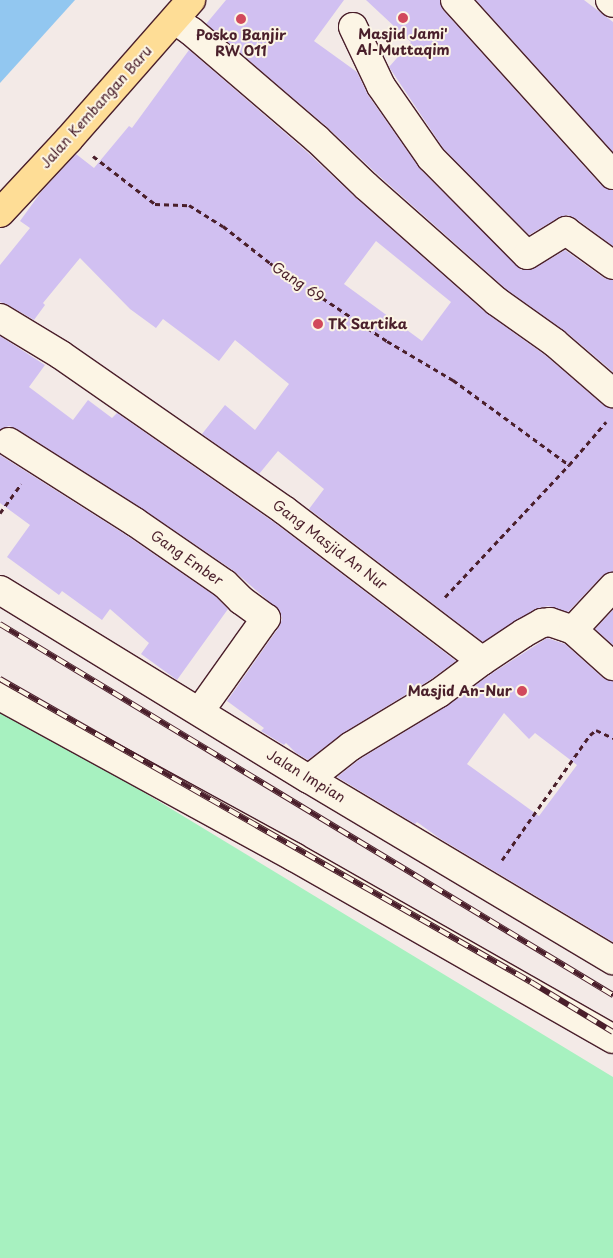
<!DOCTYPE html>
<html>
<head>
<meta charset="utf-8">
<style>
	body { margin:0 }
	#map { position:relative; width:613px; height:1258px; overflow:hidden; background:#f3eae7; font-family:"Playpen Sans",sans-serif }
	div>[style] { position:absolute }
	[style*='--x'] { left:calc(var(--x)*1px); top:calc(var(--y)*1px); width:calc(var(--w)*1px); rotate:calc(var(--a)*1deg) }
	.green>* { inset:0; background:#a7f1c0 }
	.water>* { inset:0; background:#92c7f0 }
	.building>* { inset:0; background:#d1c0f1 }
	.path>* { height:3px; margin-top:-1.5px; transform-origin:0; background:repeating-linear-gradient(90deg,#4a1f2b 0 5px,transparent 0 9px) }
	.roads { filter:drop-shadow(1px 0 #4a1f2b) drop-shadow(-1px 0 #4a1f2b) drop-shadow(0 1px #4a1f2b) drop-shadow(0 -1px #4a1f2b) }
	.minor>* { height:28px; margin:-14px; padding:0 14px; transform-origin:14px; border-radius:14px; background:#fcf5e5 }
	.major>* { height:28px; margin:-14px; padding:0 14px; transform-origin:14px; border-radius:14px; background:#fedd96 }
	.rail>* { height:5.5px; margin-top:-2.75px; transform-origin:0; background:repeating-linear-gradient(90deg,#fcf5e5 0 11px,#4a1f2b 0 22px); box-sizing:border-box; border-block:1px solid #4a1f2b }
	.dots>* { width:14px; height:14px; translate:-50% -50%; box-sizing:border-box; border:2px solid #fcf5e5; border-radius:50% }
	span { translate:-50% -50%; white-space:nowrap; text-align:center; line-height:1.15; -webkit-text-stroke:4px #fcf5e5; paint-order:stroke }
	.poi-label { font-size:14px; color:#4a1f2b; font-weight:700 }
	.left { translate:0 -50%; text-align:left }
	.right { translate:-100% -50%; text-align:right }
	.street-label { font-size:14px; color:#4a1f2b }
</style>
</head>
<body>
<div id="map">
	<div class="green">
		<div style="clip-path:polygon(0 705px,613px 1077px,613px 1258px,0 1258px)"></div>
	</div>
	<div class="water">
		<div style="clip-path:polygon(0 0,75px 0,0 83px)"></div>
	</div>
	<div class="building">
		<div style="clip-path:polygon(226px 0,344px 0,314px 41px,357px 72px,368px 95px,420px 169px,521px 270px,535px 268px,565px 250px,604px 278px,613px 280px,613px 372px,565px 331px,506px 289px,377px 174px,327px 127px,206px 24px)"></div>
		<div style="clip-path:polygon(366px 0,440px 0,443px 10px,601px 185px,613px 190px,613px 246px,575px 218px,567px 215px,558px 218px,529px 235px,443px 148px,389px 67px,411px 42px)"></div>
		<div style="clip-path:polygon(476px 0,584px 0,613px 22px,613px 152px)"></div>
		<div style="clip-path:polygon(evenodd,189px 50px,306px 151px,356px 198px,486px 313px,545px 355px,603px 405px,613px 408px,613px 572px,602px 576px,568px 612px,548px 606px,535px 609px,483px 642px,309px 509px,324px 489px,278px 451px,259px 474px,202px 434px,225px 405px,255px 430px,289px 384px,235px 340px,219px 361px,163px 319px,156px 328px,130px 309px,80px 258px,43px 303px,45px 305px,34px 320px,8px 305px,0 302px,0 265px,30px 228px,20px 221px,41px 192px,76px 154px,94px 168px,129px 126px,132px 128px,189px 50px,376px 241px,451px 302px,422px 341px,344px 284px,376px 241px)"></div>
		<div style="clip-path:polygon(0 336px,45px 365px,29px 387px,73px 420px,88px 400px,112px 418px,117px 413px,275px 523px,456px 661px,430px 680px,343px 733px,308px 760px,296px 753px,286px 743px,284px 745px,261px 731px,264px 728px,227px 701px,279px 627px,282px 619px,280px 611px,234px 571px,143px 509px,17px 429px,9px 426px,0 430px)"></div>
		<div style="clip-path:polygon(0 455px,126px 535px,215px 596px,228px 609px,177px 680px,141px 654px,149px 643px,110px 609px,102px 620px,62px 591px,59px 595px,7px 557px,30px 525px,0 503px)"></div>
		<div style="clip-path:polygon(613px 610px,613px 645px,595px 629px)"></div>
		<div style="clip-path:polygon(evenodd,547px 638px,565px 644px,603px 678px,613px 681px,613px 942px,439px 838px,417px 822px,415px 824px,337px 777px,360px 759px,447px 706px,491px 674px,547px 638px,504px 713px,529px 739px,535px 733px,577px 765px,539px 816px,467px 764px,504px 713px)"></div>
	</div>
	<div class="path">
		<div style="--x:93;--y:156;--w:78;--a:37.7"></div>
		<div style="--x:155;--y:204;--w:34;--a:2"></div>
		<div style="--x:189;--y:205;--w:40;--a:32"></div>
		<div style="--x:223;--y:226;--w:60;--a:38.2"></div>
		<div style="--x:270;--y:263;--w:141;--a:33.7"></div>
		<div style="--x:387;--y:341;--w:77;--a:30.6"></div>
		<div style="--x:453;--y:380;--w:144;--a:36.2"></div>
		<div style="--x:569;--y:465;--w:57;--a:-49.3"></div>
		<div style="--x:0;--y:513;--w:36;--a:-54"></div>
		<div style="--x:445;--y:597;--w:181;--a:-46.8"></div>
		<div style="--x:502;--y:860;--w:153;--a:-54.9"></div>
		<div style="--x:590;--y:735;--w:8;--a:-40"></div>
		<div style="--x:596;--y:730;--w:19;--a:25"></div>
	</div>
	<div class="roads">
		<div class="minor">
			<div style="--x:455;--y:0;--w:236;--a:47.9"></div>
			<div style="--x:610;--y:0;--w:4;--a:45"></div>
			<div style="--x:175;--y:20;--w:19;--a:35"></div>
			<div style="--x:191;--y:31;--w:166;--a:40.6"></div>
			<div style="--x:317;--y:139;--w:68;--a:43.8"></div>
			<div style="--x:366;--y:186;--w:174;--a:41.5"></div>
			<div style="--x:496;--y:301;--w:72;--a:35.4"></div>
			<div style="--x:555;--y:343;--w:77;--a:40.8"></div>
			<div style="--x:353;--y:27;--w:65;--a:64.6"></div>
			<div style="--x:381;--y:86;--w:88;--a:55.2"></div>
			<div style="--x:431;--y:158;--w:136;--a:45.3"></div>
			<div style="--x:527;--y:255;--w:46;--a:-31.6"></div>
			<div style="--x:566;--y:231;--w:58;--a:35.9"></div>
			<div style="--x:0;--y:318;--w:71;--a:31.2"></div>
			<div style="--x:61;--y:355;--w:272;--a:34.8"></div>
			<div style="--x:284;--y:510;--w:249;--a:37.3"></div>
			<div style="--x:482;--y:661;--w:54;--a:143.3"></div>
			<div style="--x:439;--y:693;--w:103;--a:148.9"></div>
			<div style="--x:351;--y:746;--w:53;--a:141.8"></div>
			<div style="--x:9;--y:442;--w:149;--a:32.4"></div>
			<div style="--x:135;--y:522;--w:109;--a:34.6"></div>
			<div style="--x:225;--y:584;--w:23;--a:45"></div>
			<div style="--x:241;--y:600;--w:31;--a:36"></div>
			<div style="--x:266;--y:618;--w:114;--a:125.4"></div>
			<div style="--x:0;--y:590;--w:362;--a:31.5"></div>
			<div style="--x:309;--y:779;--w:354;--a:30.8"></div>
			<div style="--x:573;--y:630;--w:59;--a:-47.1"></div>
			<div style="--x:482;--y:661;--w:50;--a:-33.7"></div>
			<div style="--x:524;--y:633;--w:21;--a:-29"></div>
			<div style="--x:542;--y:623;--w:8;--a:-7"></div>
			<div style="--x:550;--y:622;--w:24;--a:19"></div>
			<div style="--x:573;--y:630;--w:54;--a:42"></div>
			<div style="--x:0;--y:696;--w:335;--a:28.7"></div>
			<div style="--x:294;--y:857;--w:367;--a:29.7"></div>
		</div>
		<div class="major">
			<div style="--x:0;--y:213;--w:101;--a:-47"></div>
			<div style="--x:69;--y:139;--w:185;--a:-48.7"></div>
		</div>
	</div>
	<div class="rail">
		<div style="--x:0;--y:624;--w:717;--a:31.18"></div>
		<div style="--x:0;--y:679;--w:611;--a:29.71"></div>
		<div style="--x:531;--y:982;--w:96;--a:31.4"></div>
	</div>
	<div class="dots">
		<div style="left:403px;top:18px;background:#d1495b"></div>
		<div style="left:241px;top:19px;background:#d1495b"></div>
		<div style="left:318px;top:324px;background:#d1495b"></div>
		<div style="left:522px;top:691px;background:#d1495b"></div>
	</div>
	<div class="poi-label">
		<span style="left:403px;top:42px">Masjid Jami'<br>Al-Muttaqim</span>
		<span style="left:241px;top:43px">Posko Banjir<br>RW 011</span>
		<span class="left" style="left:328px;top:324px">TK Sartika</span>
		<span class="right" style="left:512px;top:691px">Masjid An-Nur</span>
	</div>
	<div class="street-label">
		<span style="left:96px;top:107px;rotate:-48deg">Jalan Kembangan Baru</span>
		<span style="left:298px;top:282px;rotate:34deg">Gang 69</span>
		<span style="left:330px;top:545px;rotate:37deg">Gang Masjid An Nur</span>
		<span style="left:187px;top:558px;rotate:35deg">Gang Ember</span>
		<span style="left:306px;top:776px;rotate:31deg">Jalan Impian</span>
	</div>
</div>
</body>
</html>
